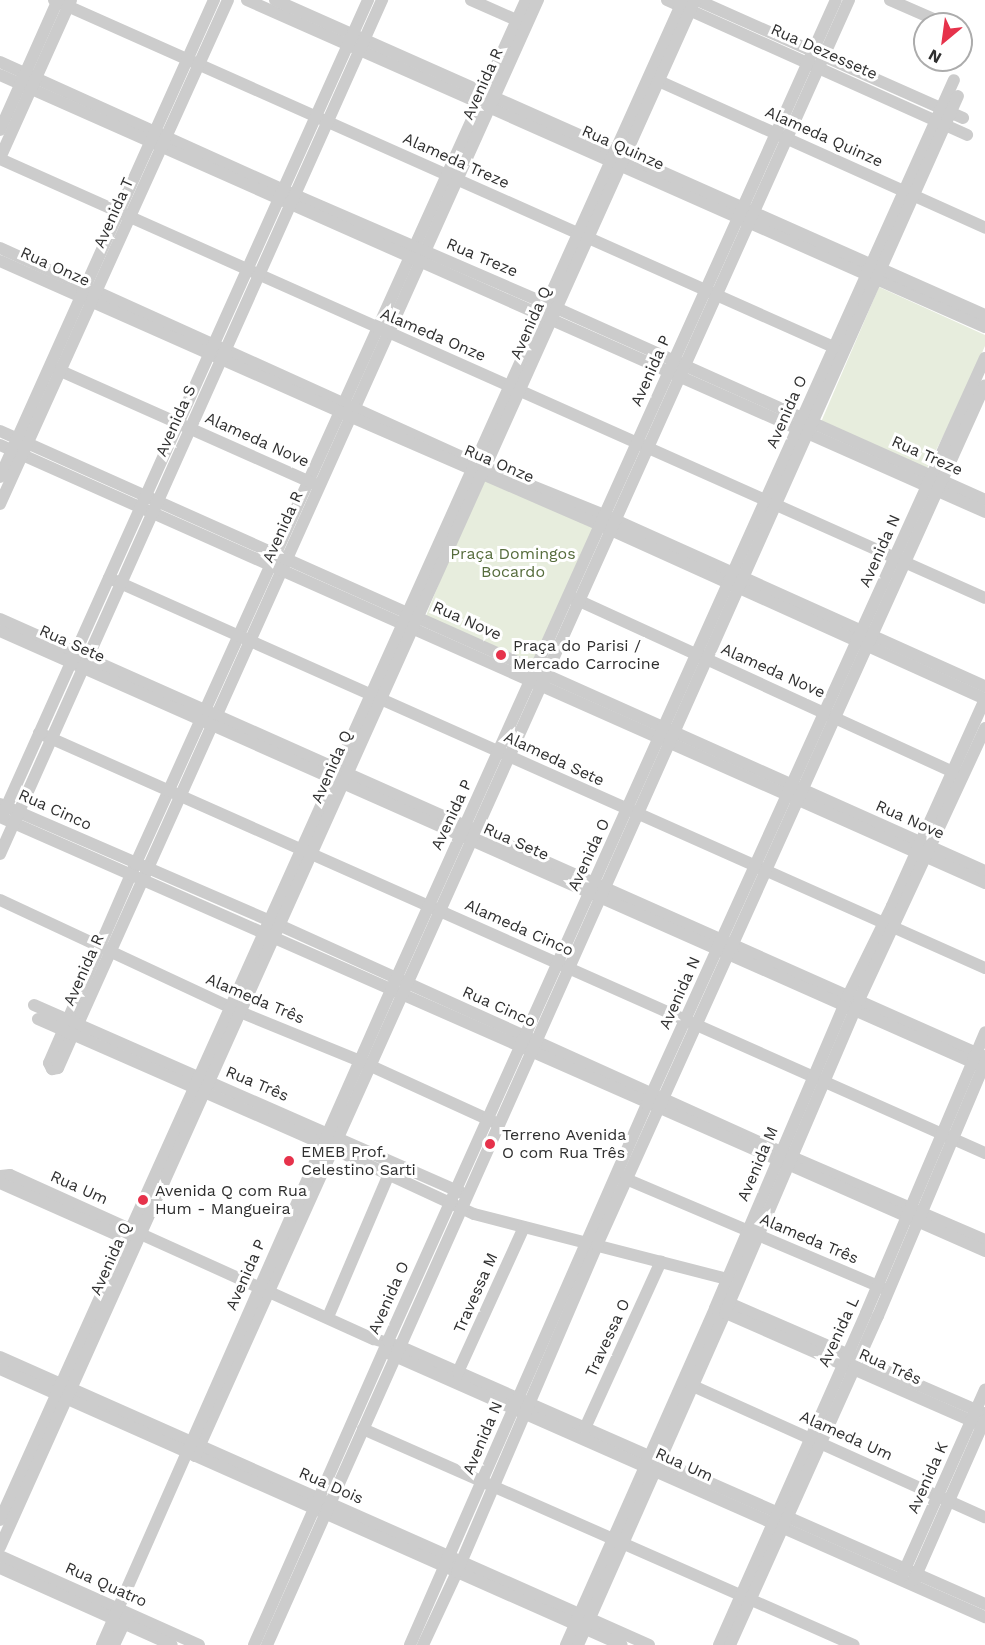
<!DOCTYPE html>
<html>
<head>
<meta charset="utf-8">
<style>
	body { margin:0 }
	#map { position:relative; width:985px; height:1645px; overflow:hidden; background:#fff; font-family:"Work Sans",sans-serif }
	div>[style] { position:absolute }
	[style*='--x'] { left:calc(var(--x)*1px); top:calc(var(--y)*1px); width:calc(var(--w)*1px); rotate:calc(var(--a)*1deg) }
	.green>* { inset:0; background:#e7eddd; transform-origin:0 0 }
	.minor>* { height:12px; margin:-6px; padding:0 6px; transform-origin:6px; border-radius:6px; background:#ccc }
	.dots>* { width:16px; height:16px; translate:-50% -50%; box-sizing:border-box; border:3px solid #fff; border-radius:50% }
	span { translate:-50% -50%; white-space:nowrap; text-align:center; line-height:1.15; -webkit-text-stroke:6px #fff; paint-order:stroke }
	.street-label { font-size:16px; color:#2f2f2f }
	.park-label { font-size:16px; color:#566c3c }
	.poi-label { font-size:16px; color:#2f2f2f }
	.left { translate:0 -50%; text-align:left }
	.north { position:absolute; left:913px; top:12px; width:60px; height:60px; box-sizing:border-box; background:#fff; border:2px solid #acacac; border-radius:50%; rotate:209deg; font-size:16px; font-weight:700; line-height:24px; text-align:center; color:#2f2f2f }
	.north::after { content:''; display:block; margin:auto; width:21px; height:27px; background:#e6324b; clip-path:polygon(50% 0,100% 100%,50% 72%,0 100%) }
</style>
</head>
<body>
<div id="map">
	<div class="green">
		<div style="clip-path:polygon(879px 287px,985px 335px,985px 346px,962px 399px,926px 470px,821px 422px)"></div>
		<div style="left:482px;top:477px;width:126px;height:152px;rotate:22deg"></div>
	</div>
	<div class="minor">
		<div style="--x:54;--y:0;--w:860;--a:24"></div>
		<div style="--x:247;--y:0;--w:807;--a:23.9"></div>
		<div style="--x:275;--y:0;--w:777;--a:23.93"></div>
		<div style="--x:471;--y:0;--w:57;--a:23.9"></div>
		<div style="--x:526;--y:0;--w:947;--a:114.32"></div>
		<div style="--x:136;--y:863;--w:218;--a:113.5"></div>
		<div style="--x:49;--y:1063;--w:7;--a:63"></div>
		<div style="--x:52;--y:1069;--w:6;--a:-9"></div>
		<div style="--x:58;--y:1068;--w:36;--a:-66"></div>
		<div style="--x:73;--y:1035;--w:1135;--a:-65.81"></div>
		<div style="--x:667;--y:0;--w:329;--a:24.2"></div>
		<div style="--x:697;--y:0;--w:291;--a:23.9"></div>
		<div style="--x:890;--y:0;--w:55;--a:23.7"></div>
		<div style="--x:0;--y:62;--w:324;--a:24.3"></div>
		<div style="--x:295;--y:195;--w:272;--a:23.4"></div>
		<div style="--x:545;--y:303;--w:482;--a:24.1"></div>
		<div style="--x:0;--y:75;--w:1078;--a:23.92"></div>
		<div style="--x:652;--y:78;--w:365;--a:24.2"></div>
		<div style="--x:0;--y:130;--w:142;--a:-66"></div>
		<div style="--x:0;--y:158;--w:173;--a:-65.8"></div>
		<div style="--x:0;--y:159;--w:1078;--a:24.02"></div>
		<div style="--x:0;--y:248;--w:519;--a:24.34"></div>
		<div style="--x:473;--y:462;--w:141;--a:22"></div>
		<div style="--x:604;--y:515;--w:418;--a:24.2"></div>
		<div style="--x:0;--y:261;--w:372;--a:23.9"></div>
		<div style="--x:340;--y:412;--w:283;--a:23.5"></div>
		<div style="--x:600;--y:525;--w:422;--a:24.3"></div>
		<div style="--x:54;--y:368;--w:286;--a:24"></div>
		<div style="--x:0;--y:431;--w:1079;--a:24.07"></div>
		<div style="--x:0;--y:445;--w:1078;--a:23.97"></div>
		<div style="--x:0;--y:477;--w:523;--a:-65.84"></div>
		<div style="--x:0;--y:504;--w:553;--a:-65.66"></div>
		<div style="--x:109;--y:578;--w:959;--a:24"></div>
		<div style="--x:573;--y:598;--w:423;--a:24.6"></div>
		<div style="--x:0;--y:619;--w:1078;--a:23.97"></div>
		<div style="--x:0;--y:631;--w:1078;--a:23.92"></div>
		<div style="--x:39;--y:733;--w:1035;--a:23.94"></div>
		<div style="--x:0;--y:804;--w:304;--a:23.4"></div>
		<div style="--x:279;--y:925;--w:563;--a:24.33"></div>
		<div style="--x:792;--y:1157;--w:210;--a:23.3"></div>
		<div style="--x:4;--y:812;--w:890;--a:-65.85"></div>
		<div style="--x:0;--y:817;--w:1076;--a:23.78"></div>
		<div style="--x:0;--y:854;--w:936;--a:-65.9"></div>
		<div style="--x:0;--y:900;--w:265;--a:25"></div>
		<div style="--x:240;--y:1012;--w:130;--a:22.2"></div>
		<div style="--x:360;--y:1061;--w:147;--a:24.5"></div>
		<div style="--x:34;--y:1005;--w:467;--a:23.7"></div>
		<div style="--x:38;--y:1019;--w:311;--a:23.7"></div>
		<div style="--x:323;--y:1144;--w:166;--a:24.9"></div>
		<div style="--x:474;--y:1214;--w:261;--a:14.4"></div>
		<div style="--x:0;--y:1176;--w:10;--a:-6"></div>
		<div style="--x:10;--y:1175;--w:399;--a:24.3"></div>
		<div style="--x:374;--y:1339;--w:26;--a:16"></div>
		<div style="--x:399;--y:1346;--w:640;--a:23.76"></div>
		<div style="--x:619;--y:1176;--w:289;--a:23"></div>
		<div style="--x:0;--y:1183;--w:145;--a:23.9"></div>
		<div style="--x:722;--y:1300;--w:287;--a:23.4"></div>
		<div style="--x:719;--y:1310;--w:291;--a:23.7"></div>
		<div style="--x:328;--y:1317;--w:155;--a:-66.9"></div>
		<div style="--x:388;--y:1353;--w:653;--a:23.86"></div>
		<div style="--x:0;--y:1357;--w:710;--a:23.93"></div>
		<div style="--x:0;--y:1369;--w:680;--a:23.93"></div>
		<div style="--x:458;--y:1372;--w:159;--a:-65.5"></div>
		<div style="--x:693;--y:1386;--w:320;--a:24.2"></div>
		<div style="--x:585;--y:1428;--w:183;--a:-65.5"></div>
		<div style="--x:363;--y:1429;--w:536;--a:23.75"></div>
		<div style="--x:195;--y:1456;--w:1596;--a:-65.81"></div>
		<div style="--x:0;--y:1520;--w:1666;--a:-65.8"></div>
		<div style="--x:0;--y:1547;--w:1696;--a:-65.81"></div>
		<div style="--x:0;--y:1556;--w:218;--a:24.1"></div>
		<div style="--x:0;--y:1568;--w:188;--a:24.1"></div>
		<div style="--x:902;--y:1576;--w:204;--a:-66"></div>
		<div style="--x:914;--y:1580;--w:174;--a:-66.2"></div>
		<div style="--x:102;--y:1645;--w:716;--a:-66.19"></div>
		<div style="--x:391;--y:990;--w:1085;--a:-65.8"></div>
		<div style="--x:114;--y:1645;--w:31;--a:-65"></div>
		<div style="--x:254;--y:1645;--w:332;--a:-66.2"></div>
		<div style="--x:388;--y:1341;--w:1382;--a:-65.83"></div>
		<div style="--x:267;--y:1645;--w:1696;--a:-65.96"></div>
		<div style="--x:410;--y:1645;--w:591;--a:-66.34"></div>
		<div style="--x:647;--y:1104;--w:819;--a:-65.63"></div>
		<div style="--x:423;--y:1645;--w:81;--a:-65"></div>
		<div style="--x:457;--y:1572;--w:356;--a:-66.8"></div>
		<div style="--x:597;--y:1245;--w:943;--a:-65.72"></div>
		<div style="--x:566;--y:1645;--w:368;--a:-66.1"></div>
		<div style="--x:715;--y:1308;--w:339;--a:-66.9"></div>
		<div style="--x:848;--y:996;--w:100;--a:-63.9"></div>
		<div style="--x:892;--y:906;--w:227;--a:-65.8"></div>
		<div style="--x:578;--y:1645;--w:363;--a:-66.1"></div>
		<div style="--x:725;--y:1313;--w:340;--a:-66.8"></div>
		<div style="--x:859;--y:1000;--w:300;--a:-65.1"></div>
		<div style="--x:719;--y:1645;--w:363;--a:-66.1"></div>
		<div style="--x:866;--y:1313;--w:305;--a:-67"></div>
		<div style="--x:730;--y:1645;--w:361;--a:-65.8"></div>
		<div style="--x:878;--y:1316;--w:275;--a:-67.1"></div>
	</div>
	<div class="dots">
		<div style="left:501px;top:655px;background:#e6324b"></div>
		<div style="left:490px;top:1144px;background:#e6324b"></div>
		<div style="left:289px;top:1161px;background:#e6324b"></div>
		<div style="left:143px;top:1200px;background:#e6324b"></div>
	</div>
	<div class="street-label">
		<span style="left:824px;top:52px;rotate:24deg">Rua Dezessete</span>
		<span style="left:483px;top:84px;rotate:-66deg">Avenida R</span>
		<span style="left:824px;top:137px;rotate:24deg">Alameda Quinze</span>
		<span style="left:623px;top:148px;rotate:24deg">Rua Quinze</span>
		<span style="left:456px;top:161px;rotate:24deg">Alameda Treze</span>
		<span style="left:114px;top:213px;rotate:-66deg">Avenida T</span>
		<span style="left:482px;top:258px;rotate:23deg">Rua Treze</span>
		<span style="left:55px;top:267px;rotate:24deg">Rua Onze</span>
		<span style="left:531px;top:323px;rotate:-66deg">Avenida Q</span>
		<span style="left:433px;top:335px;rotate:23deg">Alameda Onze</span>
		<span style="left:651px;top:371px;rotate:-66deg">Avenida P</span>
		<span style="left:787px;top:412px;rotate:-66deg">Avenida O</span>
		<span style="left:176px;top:421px;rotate:-66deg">Avenida S</span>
		<span style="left:257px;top:440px;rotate:24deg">Alameda Nove</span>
		<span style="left:927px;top:456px;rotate:24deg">Rua Treze</span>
		<span style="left:499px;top:464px;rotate:23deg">Rua Onze</span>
		<span style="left:283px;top:527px;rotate:-66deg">Avenida R</span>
		<span style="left:880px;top:551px;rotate:-66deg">Avenida N</span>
		<span style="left:467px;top:621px;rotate:24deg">Rua Nove</span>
		<span style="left:72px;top:644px;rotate:24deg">Rua Sete</span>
		<span style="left:773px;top:671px;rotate:24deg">Alameda Nove</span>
		<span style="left:554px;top:759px;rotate:25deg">Alameda Sete</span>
		<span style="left:332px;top:767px;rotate:-66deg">Avenida Q</span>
		<span style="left:55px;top:810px;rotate:24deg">Rua Cinco</span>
		<span style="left:452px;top:815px;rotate:-65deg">Avenida P</span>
		<span style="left:910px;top:820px;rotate:24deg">Rua Nove</span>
		<span style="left:516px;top:842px;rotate:24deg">Rua Sete</span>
		<span style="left:589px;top:855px;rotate:-65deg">Avenida O</span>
		<span style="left:519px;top:928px;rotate:24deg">Alameda Cinco</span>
		<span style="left:84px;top:970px;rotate:-66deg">Avenida R</span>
		<span style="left:680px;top:993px;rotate:-66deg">Avenida N</span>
		<span style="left:255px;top:999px;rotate:23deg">Alameda Três</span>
		<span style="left:499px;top:1007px;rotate:24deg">Rua Cinco</span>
		<span style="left:257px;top:1084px;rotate:23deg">Rua Três</span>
		<span style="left:758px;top:1164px;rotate:-67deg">Avenida M</span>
		<span style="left:79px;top:1188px;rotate:24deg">Rua Um</span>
		<span style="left:809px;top:1239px;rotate:23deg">Alameda Três</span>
		<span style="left:111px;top:1259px;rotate:-66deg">Avenida Q</span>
		<span style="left:246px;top:1275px;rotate:-66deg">Avenida P</span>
		<span style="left:476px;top:1293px;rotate:-66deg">Travessa M</span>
		<span style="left:389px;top:1298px;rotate:-66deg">Avenida O</span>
		<span style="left:839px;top:1332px;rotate:-65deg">Avenida L</span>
		<span style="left:608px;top:1338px;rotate:-65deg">Travessa O</span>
		<span style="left:890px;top:1367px;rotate:24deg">Rua Três</span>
		<span style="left:846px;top:1436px;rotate:24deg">Alameda Um</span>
		<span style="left:483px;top:1438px;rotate:-67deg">Avenida N</span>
		<span style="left:684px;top:1465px;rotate:24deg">Rua Um</span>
		<span style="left:928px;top:1478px;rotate:-66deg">Avenida K</span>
		<span style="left:331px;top:1486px;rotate:24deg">Rua Dois</span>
		<span style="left:106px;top:1585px;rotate:24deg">Rua Quatro</span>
	</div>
	<div class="park-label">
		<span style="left:513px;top:563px">Praça Domingos<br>Bocardo</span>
	</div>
	<div class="poi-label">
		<span class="left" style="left:513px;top:655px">Praça do Parisi /<br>Mercado Carrocine</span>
		<span class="left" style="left:502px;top:1144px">Terreno Avenida<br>O com Rua Três</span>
		<span class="left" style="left:301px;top:1161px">EMEB Prof.<br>Celestino Sarti</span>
		<span class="left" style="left:155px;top:1200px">Avenida Q com Rua<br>Hum - Mangueira</span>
	</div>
	<div class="north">N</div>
</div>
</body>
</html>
